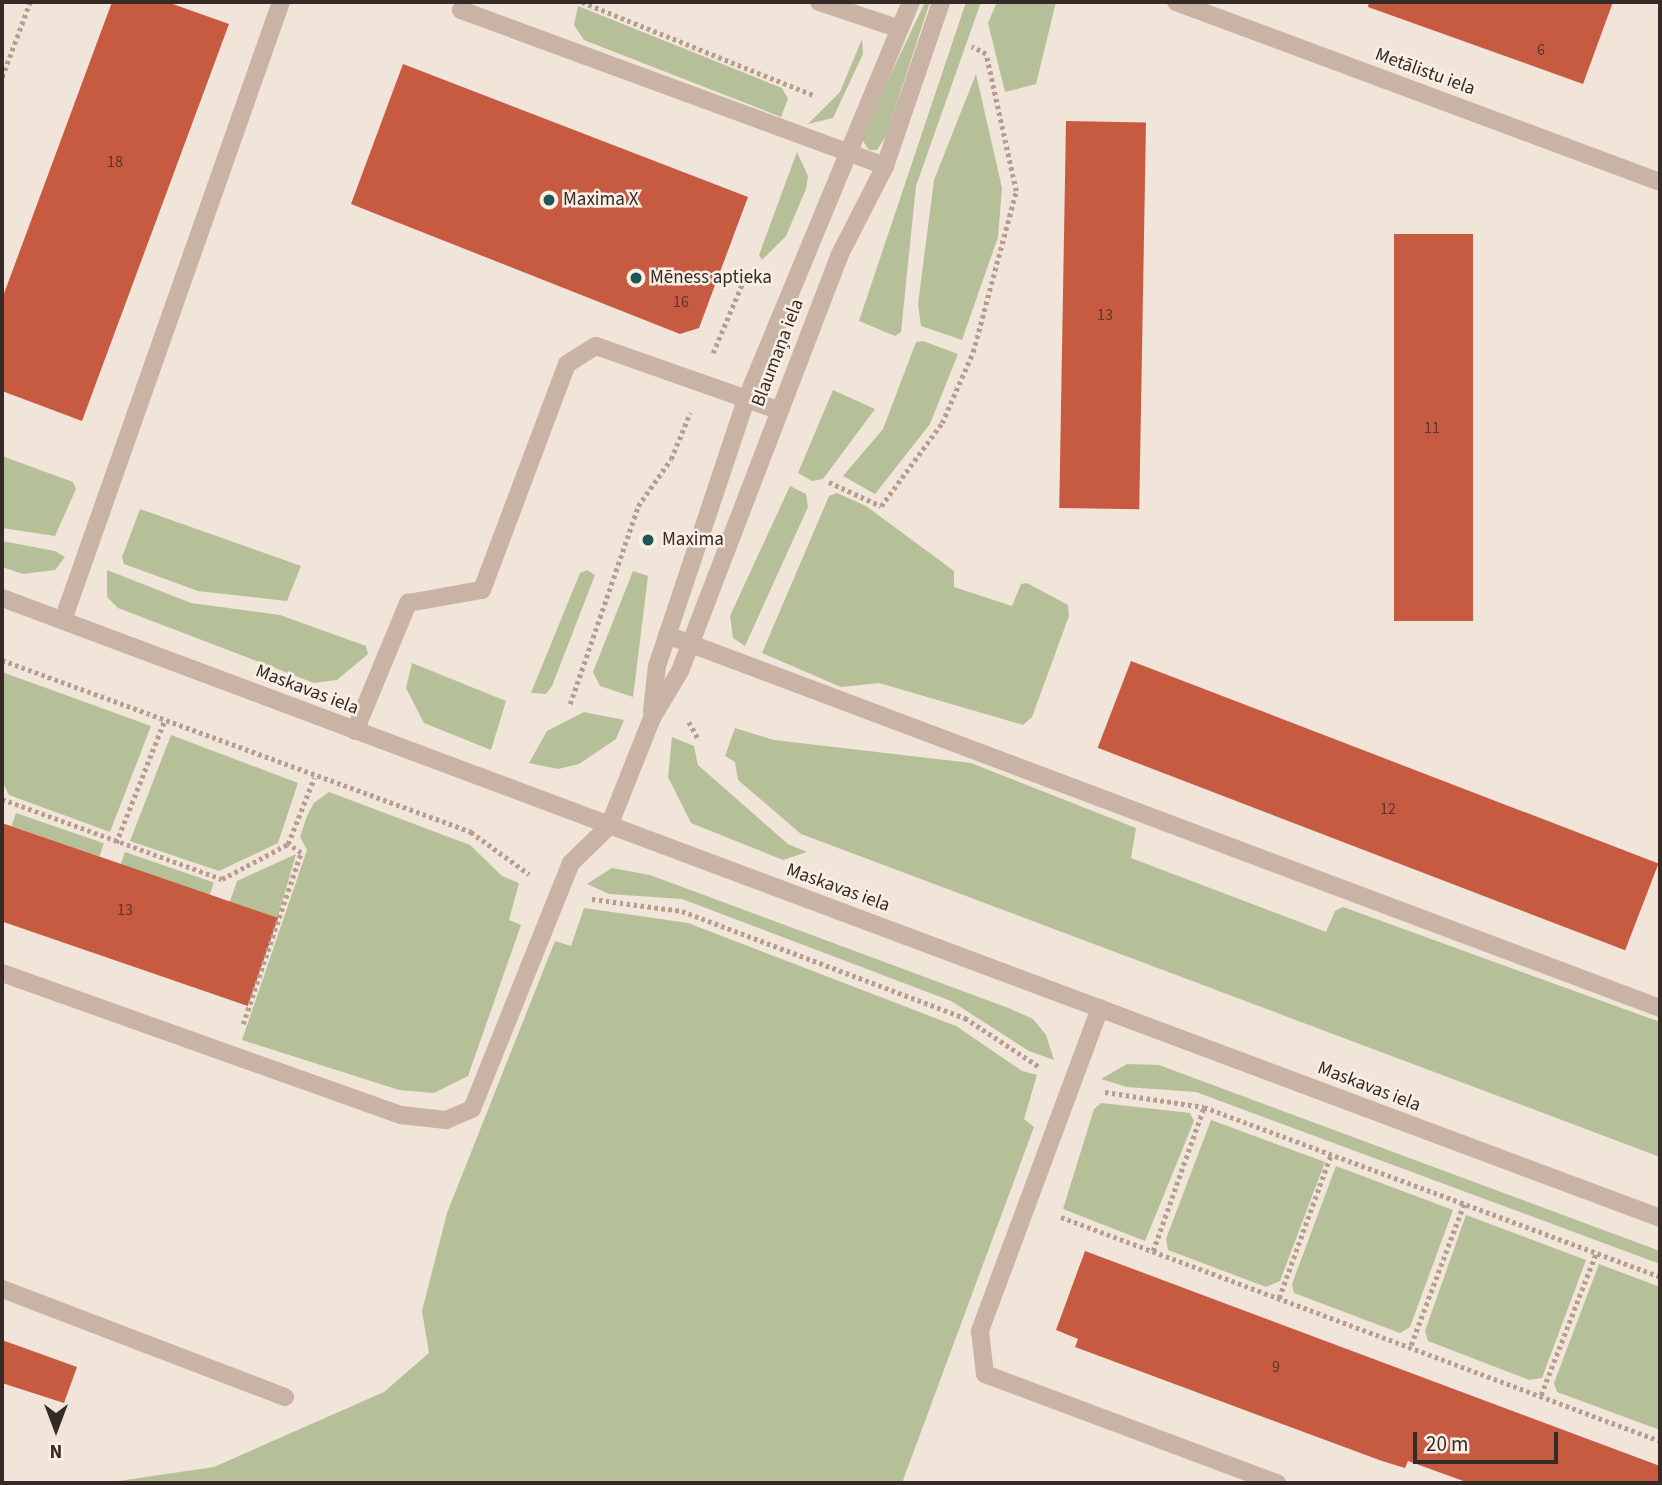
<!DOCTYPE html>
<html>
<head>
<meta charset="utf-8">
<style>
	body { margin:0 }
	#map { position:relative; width:1662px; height:1485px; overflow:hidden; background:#f1e4d9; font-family:"Source Sans 3",sans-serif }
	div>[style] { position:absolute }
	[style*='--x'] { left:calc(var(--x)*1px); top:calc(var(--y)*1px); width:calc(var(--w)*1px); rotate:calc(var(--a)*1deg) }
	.green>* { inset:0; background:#b5c099; transform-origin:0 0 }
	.building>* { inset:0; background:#c65b42; transform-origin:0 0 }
	.path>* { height:4.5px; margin-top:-2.25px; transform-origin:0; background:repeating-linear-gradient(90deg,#b59d8f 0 3.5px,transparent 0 7px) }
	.minor>* { height:18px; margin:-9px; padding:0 9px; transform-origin:9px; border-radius:9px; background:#c9b3a5 }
	.dots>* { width:19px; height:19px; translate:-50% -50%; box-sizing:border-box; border:4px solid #f9efe5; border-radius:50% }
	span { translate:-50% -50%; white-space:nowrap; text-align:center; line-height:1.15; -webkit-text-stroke:5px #f9efe5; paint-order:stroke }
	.number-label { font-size:16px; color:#59362d }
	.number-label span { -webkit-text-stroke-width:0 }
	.street-label { font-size:19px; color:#352a26 }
	.poi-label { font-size:19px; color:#352a26 }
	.left { translate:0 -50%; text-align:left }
	.frame { position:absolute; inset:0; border:4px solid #352a26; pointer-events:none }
	.north { position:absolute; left:21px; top:1394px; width:70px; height:70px; -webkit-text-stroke:5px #f9efe5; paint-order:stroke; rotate:180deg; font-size:19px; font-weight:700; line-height:28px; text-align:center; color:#352a26 }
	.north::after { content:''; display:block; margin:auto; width:24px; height:32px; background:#352a26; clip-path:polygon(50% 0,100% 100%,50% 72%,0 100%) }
	.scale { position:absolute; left:1413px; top:1432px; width:145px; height:32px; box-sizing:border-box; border:4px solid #352a26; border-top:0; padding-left:9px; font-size:21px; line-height:24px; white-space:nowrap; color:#352a26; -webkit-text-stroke:5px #f9efe5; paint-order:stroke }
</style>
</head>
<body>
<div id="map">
	<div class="green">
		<div style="clip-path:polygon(925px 2px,930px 2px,886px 136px,877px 150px,869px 150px,861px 138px,864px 131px)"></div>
		<div style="clip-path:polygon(966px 2px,981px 2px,916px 186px,901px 332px,895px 336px,859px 321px)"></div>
		<div style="clip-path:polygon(997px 2px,1056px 2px,1036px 84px,1005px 92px,988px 23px)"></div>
		<div style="clip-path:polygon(578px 6px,782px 88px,788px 99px,781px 117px,584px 40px,574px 25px)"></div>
		<div style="clip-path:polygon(862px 39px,863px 54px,833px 118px,808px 124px,840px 92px)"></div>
		<div style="clip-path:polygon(976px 74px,1002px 188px,998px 237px,962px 340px,921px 326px,918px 304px,934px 180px)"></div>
		<div style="clip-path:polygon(797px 152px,808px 176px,806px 189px,786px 236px,762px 260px,759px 255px)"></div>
		<div style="clip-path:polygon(923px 341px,958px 354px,930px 424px,875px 494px,843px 476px,883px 429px,916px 342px)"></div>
		<div style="clip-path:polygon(833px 390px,875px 409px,823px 479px,812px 481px,798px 473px)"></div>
		<div style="clip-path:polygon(2px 456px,73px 482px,76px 489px,55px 536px,2px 528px)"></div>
		<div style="clip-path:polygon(790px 486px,806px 494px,808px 507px,745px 646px,733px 638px,730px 616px)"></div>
		<div style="clip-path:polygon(837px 493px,866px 506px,954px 571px,954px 587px,1012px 606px,1021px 584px,1027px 583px,1068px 605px,1069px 616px,1032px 717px,1023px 725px,879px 683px,841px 687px,762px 653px,829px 496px)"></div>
		<div style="clip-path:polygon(140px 509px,301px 566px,287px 601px,198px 591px,124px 564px,122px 557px)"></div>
		<div style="clip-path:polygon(2px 541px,55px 551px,65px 557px,55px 570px,23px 574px,2px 567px)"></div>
		<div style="clip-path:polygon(107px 570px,191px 603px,280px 615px,366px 646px,368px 654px,337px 680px,314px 683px,118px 608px,107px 597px)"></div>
		<div style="clip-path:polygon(587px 570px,595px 575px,552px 686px,546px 694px,531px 693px,580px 573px)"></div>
		<div style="clip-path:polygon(633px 571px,648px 576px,633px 697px,600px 686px,593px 672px)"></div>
		<div style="clip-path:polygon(412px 663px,506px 701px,491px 750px,424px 723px,406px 688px)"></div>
		<div style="clip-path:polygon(2px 672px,151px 726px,110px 832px,9px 795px,2px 781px)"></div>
		<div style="clip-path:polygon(584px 712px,624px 720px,616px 739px,579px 764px,558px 769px,529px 763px,547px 731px)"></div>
		<div style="clip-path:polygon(735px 728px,774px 740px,971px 763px,1136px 828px,1131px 858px,1326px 932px,1335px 911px,1343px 907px,1660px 1022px,1660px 1157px,801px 834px,738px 780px,735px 762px,725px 756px)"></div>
		<div style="clip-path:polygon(171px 735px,298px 783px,278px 843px,219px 871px,130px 841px)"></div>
		<div style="clip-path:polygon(672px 737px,694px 746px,698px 765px,788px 844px,807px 852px,783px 860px,691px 823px,668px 777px)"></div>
		<div style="clip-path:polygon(329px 792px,470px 845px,502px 876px,519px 883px,509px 920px,521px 925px,468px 1076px,434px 1093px,399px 1090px,242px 1040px,307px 850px,300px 837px,307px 816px,314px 803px)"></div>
		<div style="left:16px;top:813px;width:93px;height:14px;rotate:19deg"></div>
		<div style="left:125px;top:852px;width:94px;height:14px;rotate:19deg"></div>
		<div style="clip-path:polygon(296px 854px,277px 920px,229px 904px,237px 881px)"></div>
		<div style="clip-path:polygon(612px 868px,650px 875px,1011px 1009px,1033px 1019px,1046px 1035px,1054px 1060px,1029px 1051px,951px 1001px,682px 899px,609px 894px,587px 884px)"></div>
		<div style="clip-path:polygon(584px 908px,688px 923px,956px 1026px,1022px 1071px,1037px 1075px,1024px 1119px,1034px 1127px,902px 1483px,105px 1483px,214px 1467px,384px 1392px,429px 1353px,422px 1311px,447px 1213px,555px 941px,571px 946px)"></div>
		<div style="clip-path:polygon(1127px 1064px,1159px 1065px,1660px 1251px,1660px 1264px,1196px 1092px,1127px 1087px,1101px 1079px)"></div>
		<div style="clip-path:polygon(1101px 1103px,1190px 1113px,1194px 1121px,1145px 1241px,1063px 1209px,1094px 1109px)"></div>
		<div style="clip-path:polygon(1211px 1120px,1325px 1162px,1280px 1281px,1266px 1287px,1168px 1250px,1166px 1239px)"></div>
		<div style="clip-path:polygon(1336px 1166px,1453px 1210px,1410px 1327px,1400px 1333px,1294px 1293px,1292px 1284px)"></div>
		<div style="clip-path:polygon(1466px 1215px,1586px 1260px,1542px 1378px,1529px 1380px,1428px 1341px,1425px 1331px)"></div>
		<div style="clip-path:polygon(1599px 1264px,1660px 1287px,1660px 1430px,1557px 1392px,1554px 1383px)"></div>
	</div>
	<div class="building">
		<div style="clip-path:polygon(112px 2px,167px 2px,229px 24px,82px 421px,2px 391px,2px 299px)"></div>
		<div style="clip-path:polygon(1369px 2px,1613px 2px,1583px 84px,1368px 7px)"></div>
		<div style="clip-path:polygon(403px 64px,748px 197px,699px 328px,680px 334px,351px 204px)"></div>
		<div style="left:1066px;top:121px;width:80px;height:387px;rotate:1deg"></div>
		<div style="left:1394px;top:234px;width:79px;height:387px"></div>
		<div style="left:1131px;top:661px;width:565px;height:93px;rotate:21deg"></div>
		<div style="left:2px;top:823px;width:292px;height:93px;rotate:19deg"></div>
		<div style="clip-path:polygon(1085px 1251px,1660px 1466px,1660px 1483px,1469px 1483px,1408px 1461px,1405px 1468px,1382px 1461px,1075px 1347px,1078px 1339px,1056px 1330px)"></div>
		<div style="clip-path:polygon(2px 1340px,77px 1367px,64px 1403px,2px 1383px)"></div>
	</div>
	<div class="path">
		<div style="--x:582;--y:2;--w:252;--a:21.9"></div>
		<div style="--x:2;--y:77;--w:80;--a:-69.5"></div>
		<div style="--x:713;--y:353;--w:82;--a:-67.2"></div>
		<div style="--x:745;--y:277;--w:17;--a:-17"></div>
		<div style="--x:829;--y:482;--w:57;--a:24.8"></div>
		<div style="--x:881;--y:506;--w:103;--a:-53.7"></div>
		<div style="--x:942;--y:423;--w:77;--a:-66.4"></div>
		<div style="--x:973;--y:352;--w:167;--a:-75"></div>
		<div style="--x:1016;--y:191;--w:140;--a:-102.4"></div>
		<div style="--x:986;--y:54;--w:16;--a:-153"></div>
		<div style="--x:2;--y:660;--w:500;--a:20.1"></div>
		<div style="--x:471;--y:832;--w:72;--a:35.9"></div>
		<div style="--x:570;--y:704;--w:209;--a:-71"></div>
		<div style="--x:638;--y:506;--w:57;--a:-54.9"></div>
		<div style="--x:671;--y:459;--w:50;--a:-67.6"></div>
		<div style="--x:689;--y:722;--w:21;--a:61"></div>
		<div style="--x:2;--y:799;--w:234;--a:20"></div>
		<div style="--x:222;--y:879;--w:75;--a:-27.9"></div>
		<div style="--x:288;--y:844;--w:71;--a:-68.5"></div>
		<div style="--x:116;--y:843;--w:130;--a:-68.4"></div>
		<div style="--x:592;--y:899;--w:91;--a:7.6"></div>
		<div style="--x:682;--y:911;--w:303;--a:20.7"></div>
		<div style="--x:965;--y:1018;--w:91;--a:33.3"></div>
		<div style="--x:243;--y:1024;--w:181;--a:-71.3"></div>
		<div style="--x:301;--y:853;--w:16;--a:-145"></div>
		<div style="--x:1105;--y:1092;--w:100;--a:8.6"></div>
		<div style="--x:1204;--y:1107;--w:487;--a:20.4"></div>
		<div style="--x:1061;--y:1217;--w:640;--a:20.5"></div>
		<div style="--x:1153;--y:1251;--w:153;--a:-70.5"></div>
		<div style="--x:1279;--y:1298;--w:153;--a:-70.1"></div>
		<div style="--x:1411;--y:1345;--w:151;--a:-69.4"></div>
		<div style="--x:1541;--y:1395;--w:152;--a:-68.8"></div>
	</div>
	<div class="minor">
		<div style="--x:819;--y:2;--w:82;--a:18.4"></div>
		<div style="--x:1176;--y:2;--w:516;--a:20.4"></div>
		<div style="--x:461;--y:10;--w:452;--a:20.2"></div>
		<div style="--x:2;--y:598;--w:1770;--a:20.5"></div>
		<div style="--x:63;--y:620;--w:655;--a:-70.57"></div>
		<div style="--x:667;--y:635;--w:1061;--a:20.59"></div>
		<div style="--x:652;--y:711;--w:45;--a:-83.7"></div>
		<div style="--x:657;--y:666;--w:280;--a:-71.5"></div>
		<div style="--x:746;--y:400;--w:431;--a:-67.5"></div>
		<div style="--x:355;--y:731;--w:139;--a:-67.5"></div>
		<div style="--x:408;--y:603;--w:75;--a:-10"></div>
		<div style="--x:482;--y:590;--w:241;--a:-69.4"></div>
		<div style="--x:567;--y:364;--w:34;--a:-32"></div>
		<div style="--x:596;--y:346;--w:193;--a:19.4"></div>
		<div style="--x:609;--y:826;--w:116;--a:-68.3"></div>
		<div style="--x:652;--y:718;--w:55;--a:-59.2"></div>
		<div style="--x:680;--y:671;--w:444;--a:-69"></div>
		<div style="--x:839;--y:256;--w:101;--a:-62.9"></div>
		<div style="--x:885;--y:166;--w:173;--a:-71.1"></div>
		<div style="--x:2;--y:973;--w:424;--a:19.6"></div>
		<div style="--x:401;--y:1115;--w:45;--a:6.3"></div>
		<div style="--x:446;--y:1120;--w:28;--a:-23"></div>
		<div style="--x:472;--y:1109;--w:265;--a:-68.1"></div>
		<div style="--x:571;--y:863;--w:53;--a:-44.2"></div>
		<div style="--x:1100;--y:1008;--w:345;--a:110.4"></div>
		<div style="--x:980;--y:1331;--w:43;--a:83.4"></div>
		<div style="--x:985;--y:1374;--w:312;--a:20.5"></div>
		<div style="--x:2;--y:1289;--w:303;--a:20.9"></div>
	</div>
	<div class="dots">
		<div style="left:549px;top:200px;background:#1c5656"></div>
		<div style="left:636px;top:278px;background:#1c5656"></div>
		<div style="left:648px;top:540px;background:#1c5656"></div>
	</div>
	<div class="number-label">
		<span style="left:1541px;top:50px">6</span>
		<span style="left:115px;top:162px">18</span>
		<span style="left:681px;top:302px">16</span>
		<span style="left:1105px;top:315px">13</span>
		<span style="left:1432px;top:428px">11</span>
		<span style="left:1388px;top:809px">12</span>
		<span style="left:125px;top:910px">13</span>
		<span style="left:1276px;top:1367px">9</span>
	</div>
	<div class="street-label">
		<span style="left:1425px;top:72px;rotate:20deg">Metālistu iela</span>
		<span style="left:778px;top:353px;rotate:-69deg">Blaumaņa iela</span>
		<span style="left:307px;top:690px;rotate:21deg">Maskavas iela</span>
		<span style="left:838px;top:888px;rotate:20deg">Maskavas iela</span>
		<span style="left:1369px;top:1087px;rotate:21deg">Maskavas iela</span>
	</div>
	<div class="poi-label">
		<span class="left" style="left:563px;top:200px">Maxima X</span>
		<span class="left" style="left:650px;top:278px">Mēness aptieka</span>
		<span class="left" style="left:662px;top:540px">Maxima</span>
	</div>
	<div class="frame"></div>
	<div class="north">N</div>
	<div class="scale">20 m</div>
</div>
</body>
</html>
